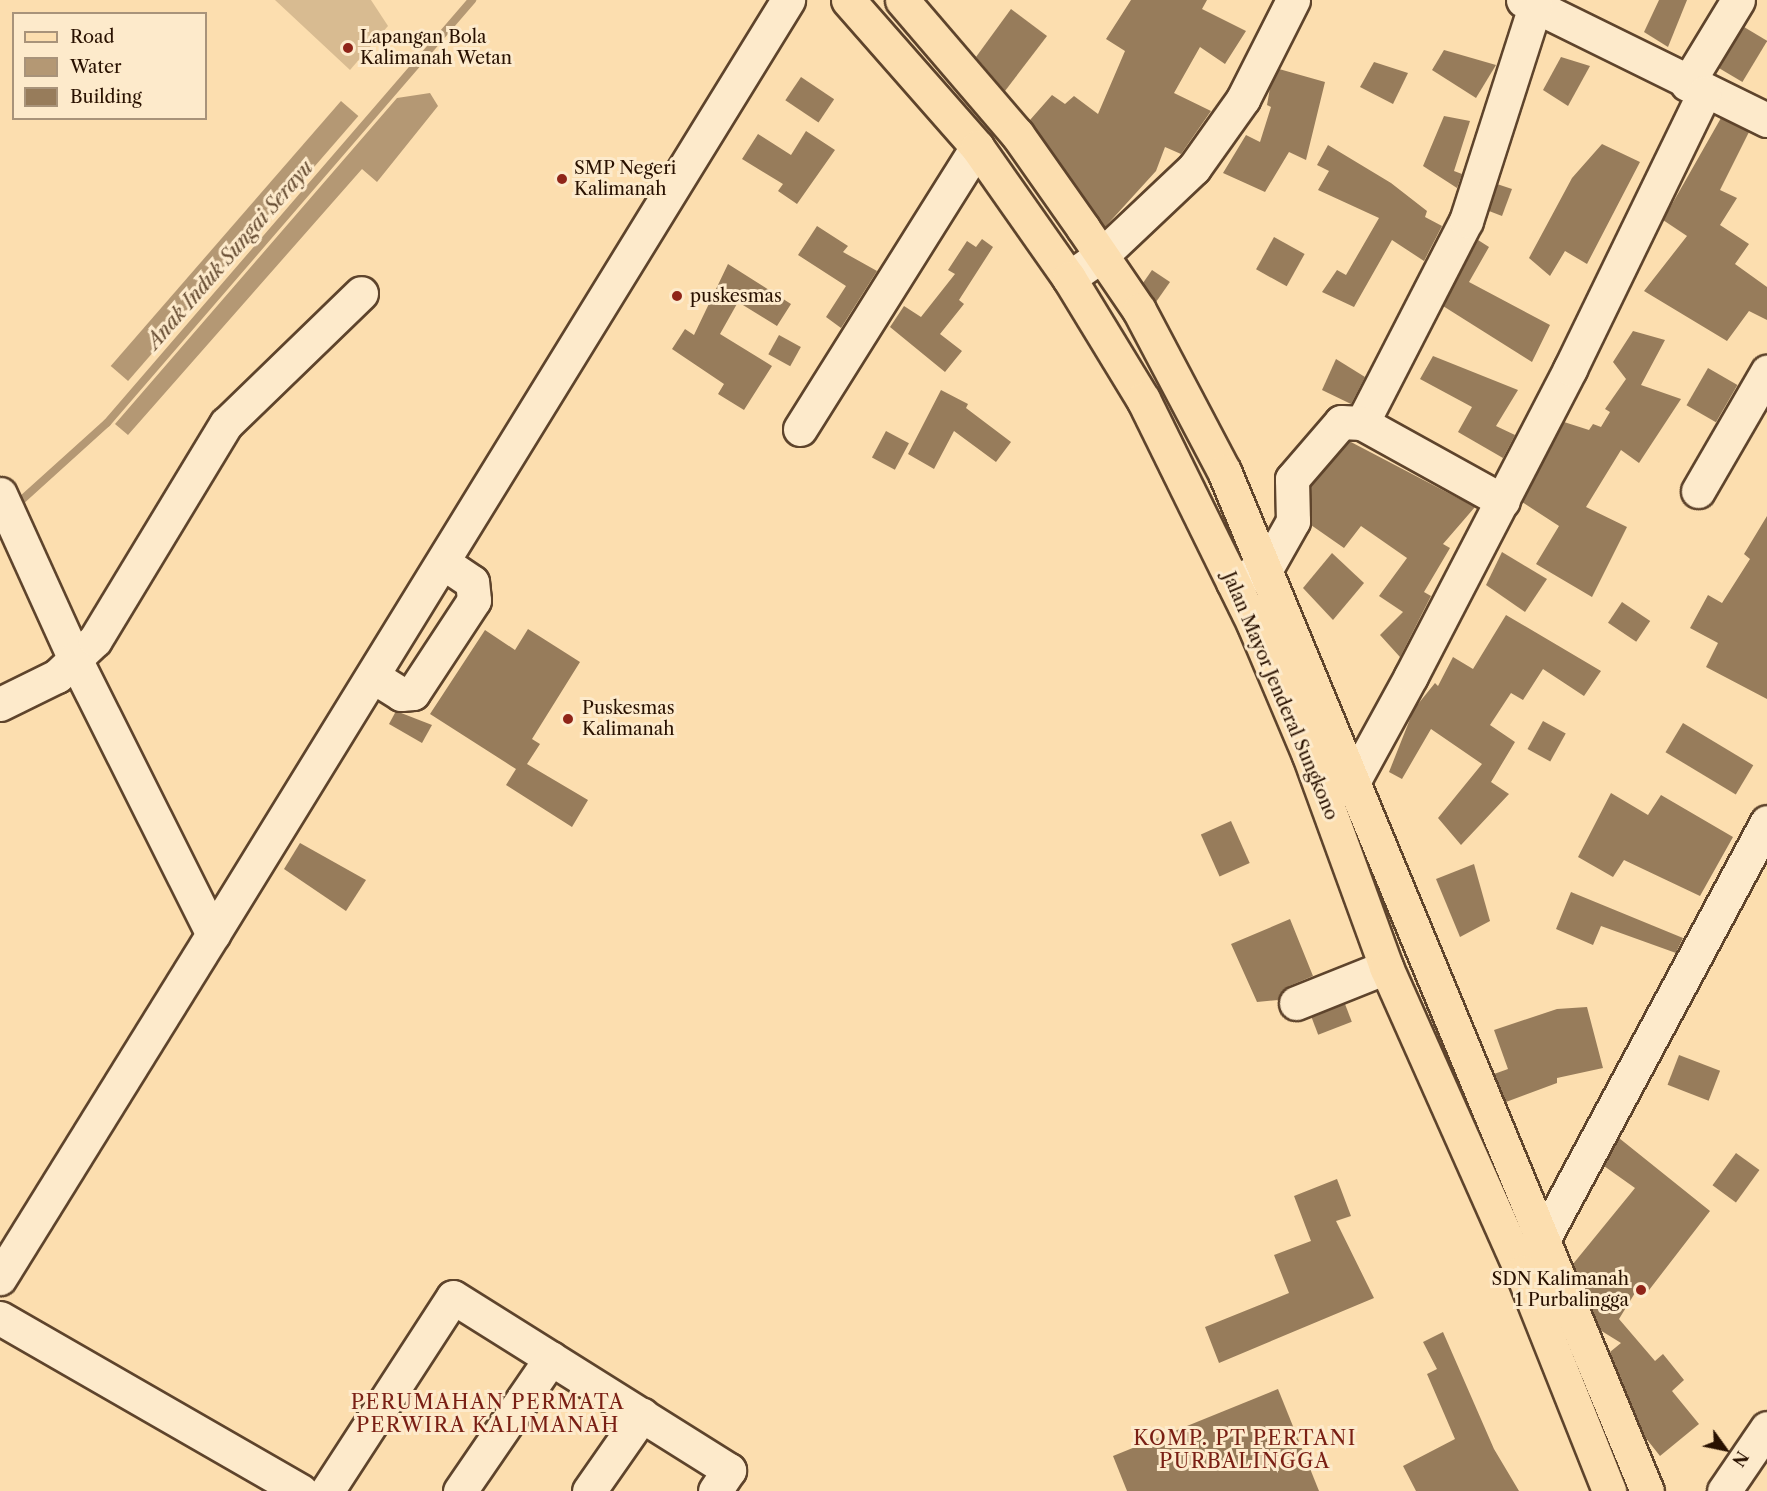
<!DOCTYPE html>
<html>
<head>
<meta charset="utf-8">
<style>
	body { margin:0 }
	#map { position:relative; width:1767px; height:1491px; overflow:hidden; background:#fcdeaf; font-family:"Libre Caslon Text",serif }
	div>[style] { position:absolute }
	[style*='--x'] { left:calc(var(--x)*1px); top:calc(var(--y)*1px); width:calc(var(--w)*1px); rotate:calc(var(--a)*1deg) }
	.green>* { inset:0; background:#d8bb91 }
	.water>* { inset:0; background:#b49874; transform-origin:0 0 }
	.stream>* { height:8px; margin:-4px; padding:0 4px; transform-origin:4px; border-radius:4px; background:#b49874 }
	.building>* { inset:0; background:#977c5b; transform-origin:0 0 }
	.roads { filter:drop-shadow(2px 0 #5e442c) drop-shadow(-2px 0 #5e442c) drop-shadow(0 2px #5e442c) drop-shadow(0 -2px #5e442c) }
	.minor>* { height:33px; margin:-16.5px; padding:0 16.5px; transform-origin:16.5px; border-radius:16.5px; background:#fdeacb }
	.major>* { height:33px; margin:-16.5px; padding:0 16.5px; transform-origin:16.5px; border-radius:16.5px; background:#fcdeaf }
	.dots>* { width:16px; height:16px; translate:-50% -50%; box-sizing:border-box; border:3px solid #fdeacb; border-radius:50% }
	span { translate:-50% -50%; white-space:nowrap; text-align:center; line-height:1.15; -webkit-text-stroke:6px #fdeacb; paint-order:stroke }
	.poi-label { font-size:18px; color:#291100 }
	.left { translate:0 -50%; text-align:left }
	.right { translate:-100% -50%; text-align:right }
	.street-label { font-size:18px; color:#291100 }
	.water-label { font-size:20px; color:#684e34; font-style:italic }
	.neighbourhood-label { font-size:20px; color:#7a1f14; letter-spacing:1.5px }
	.legend { position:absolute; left:12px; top:12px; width:195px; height:108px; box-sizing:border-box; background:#fdeacb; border:2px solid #a8937a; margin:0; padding:8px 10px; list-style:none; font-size:18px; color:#291100 }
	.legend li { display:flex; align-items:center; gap:12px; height:30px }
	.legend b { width:30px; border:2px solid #a8937a }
	.north { position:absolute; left:1695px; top:1419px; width:60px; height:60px; -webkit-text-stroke:4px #fdeacb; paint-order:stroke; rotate:123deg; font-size:16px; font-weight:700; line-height:24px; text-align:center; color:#291100 }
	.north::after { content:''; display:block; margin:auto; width:21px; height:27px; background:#291100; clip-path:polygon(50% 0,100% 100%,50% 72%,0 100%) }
</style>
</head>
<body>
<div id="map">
	<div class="green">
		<div style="clip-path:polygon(275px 0,371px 0,388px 26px,350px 70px)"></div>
	</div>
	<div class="water">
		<div style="clip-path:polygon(430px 93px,438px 106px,377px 182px,362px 169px,128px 435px,115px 424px,397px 98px)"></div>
		<div style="left:341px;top:101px;width:23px;height:351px;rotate:41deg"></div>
	</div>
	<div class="stream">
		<div style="--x:15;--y:506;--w:124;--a:-42.1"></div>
		<div style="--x:107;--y:423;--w:559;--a:-49.21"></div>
	</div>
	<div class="building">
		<div style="clip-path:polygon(1131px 0,1207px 0,1202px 9px,1246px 31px,1225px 64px,1200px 47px,1174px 93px,1211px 111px,1181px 154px,1165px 147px,1156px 171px,1105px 227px,1030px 120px,1052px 95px,1065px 104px,1074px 96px,1098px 114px,1125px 51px,1106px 39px)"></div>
		<div style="clip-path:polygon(1659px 0,1687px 0,1668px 47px,1644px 32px)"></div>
		<div style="clip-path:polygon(1011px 9px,1047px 36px,1005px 91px,976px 57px)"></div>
		<div style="left:1744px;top:27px;width:27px;height:48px;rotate:31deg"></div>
		<div style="clip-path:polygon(1444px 50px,1496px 65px,1476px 98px,1432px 70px)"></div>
		<div style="clip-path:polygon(1561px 57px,1590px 66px,1568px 106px,1543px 90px)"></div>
		<div style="clip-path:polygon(1374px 62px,1408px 73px,1393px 104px,1360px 87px)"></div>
		<div style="clip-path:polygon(1279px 69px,1325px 82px,1306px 160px,1289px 152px,1265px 192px,1223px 173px,1246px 135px,1260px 142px,1271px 107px,1267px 105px,1270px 88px)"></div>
		<div style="left:801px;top:77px;width:40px;height:28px;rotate:34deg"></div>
		<div style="clip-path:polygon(1444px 116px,1470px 121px,1454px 171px,1462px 174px,1457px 188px,1423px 166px)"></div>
		<div style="clip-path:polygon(1721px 118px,1749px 132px,1720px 190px,1737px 198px,1720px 225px,1749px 244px,1735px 264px,1767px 287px,1767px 320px,1749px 311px,1727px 341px,1644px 291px,1687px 236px,1663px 220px)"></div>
		<div style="clip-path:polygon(806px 131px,835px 150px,797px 204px,778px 191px,783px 184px,742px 159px,758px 134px,791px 155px)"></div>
		<div style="clip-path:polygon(1602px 144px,1640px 162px,1587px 264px,1565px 251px,1550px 276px,1529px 258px,1572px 178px)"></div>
		<div style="clip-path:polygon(1328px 145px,1391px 183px,1427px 211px,1425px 217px,1442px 226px,1424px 261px,1392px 240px,1354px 307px,1322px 292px,1337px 270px,1346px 275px,1379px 218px,1318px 190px,1329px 171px,1317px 165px)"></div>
		<div style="clip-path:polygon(1497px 184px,1512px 189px,1502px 216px,1489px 211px)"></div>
		<div style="clip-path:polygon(817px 226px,848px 246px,843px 252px,877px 271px,841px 328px,826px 317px,846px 286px,798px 255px)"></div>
		<div style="left:1274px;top:237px;width:35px;height:37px;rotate:29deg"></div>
		<div style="clip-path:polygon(982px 239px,993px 247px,959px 300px,964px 304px,940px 334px,962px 351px,945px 372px,890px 327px,904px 306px,921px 317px,955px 274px,948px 270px,967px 241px,976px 247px)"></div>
		<div style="clip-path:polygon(1478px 240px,1489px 247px,1469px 282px,1550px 325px,1532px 362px,1443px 306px)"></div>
		<div style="clip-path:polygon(728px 264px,791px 304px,777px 326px,738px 302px,720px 334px,772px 366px,744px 410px,718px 394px,724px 384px,672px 349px,685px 329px,694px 335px)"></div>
		<div style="clip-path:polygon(1152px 270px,1170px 282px,1156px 302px,1143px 283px)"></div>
		<div style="clip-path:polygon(1633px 331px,1665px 340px,1641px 385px,1681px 399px,1639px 463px,1621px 450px,1586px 507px,1627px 527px,1592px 597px,1536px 564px,1559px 526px,1522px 502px,1564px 422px,1589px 430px,1593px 424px,1601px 427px,1610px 412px,1605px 409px,1626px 379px,1613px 362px)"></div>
		<div style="left:779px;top:335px;width:25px;height:22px;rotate:29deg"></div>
		<div style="clip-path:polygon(1433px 356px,1518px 390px,1496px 426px,1515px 435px,1503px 458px,1458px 432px,1472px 407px,1420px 379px)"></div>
		<div style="clip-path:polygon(1336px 359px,1365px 377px,1351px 404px,1322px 390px)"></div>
		<div style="left:1708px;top:368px;width:34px;height:43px;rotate:30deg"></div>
		<div style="clip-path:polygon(941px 390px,968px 404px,966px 408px,1011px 442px,996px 462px,954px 431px,934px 469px,908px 454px)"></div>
		<div style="left:886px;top:431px;width:26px;height:30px;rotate:28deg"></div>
		<div style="clip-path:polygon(1349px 441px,1475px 507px,1443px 544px,1450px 548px,1424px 592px,1431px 596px,1400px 657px,1380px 635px,1403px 612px,1379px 596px,1407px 558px,1361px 526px,1344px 548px,1311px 525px,1311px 486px)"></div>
		<div style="clip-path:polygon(1767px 516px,1767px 699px,1706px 667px,1718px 643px,1690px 628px,1708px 595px,1722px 603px,1750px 559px,1744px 554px)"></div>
		<div style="clip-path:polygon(1502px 552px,1547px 579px,1525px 612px,1486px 585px)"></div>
		<div style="clip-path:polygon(1332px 553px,1364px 583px,1333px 620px,1303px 588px)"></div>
		<div style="left:1622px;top:602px;width:34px;height:25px;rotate:34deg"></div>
		<div style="clip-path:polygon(1506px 615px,1601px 671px,1584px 696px,1543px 669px,1523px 700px,1511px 693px,1490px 725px,1515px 742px,1491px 782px,1509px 794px,1461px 845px,1438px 818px,1482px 764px,1431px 729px,1402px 779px,1389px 772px,1414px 709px,1435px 683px,1438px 686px,1453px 657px,1473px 669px)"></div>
		<div style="clip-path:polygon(528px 629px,580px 662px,532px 739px,540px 744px,527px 764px,588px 800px,572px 827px,506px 785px,516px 769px,430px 714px,485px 630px,515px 650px)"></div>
		<div style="clip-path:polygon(396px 711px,432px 725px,422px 743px,389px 724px)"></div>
		<div style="left:1543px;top:721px;width:26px;height:32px;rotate:29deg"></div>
		<div style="left:1683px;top:723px;width:82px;height:34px;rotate:31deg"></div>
		<div style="clip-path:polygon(1611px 793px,1648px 815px,1661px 795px,1733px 837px,1700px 896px,1624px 860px,1613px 877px,1578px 857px)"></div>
		<div style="left:1231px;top:821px;width:46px;height:33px;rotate:66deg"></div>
		<div style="clip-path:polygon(300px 843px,366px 880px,346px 911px,284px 869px)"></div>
		<div style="clip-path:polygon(1474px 864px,1490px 921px,1460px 937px,1436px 879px)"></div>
		<div style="clip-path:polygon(1571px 892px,1683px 938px,1676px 953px,1601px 926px,1593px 945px,1556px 929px)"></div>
		<div style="clip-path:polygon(1290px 919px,1313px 976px,1289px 986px,1278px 1000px,1257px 1002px,1231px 944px)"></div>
		<div style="left:1345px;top:1004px;width:19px;height:36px;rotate:69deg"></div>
		<div style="clip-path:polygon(1587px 1007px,1603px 1068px,1557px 1078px,1557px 1083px,1506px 1102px,1494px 1074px,1508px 1069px,1494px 1030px,1557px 1009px)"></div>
		<div style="left:1679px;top:1055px;width:44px;height:32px;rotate:21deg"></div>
		<div style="clip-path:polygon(1619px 1138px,1710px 1211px,1646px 1294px,1638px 1288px,1619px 1319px,1655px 1361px,1663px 1354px,1684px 1380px,1672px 1391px,1699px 1424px,1660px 1456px,1645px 1437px,1610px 1352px,1621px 1343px,1600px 1330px,1573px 1264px,1635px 1188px,1604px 1166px)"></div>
		<div style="left:1736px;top:1153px;width:29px;height:40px;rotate:36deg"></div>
		<div style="clip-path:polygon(1337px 1179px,1351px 1216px,1336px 1221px,1374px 1298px,1219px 1363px,1205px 1327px,1289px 1293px,1274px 1255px,1311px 1241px,1294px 1196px)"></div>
		<div style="clip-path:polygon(1443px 1332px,1494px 1449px,1519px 1491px,1416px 1491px,1403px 1466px,1455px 1439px,1427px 1374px,1437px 1369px,1423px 1342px)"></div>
		<div style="clip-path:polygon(1278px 1389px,1319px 1491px,1127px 1491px,1113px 1456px)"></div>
	</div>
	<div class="roads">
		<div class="minor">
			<div style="--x:1523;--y:0;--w:272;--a:26.2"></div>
			<div style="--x:1687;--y:84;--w:98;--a:-58.7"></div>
			<div style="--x:1069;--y:278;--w:39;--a:-35"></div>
			<div style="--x:1101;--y:256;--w:128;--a:-43.4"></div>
			<div style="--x:1194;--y:168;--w:85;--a:-54.6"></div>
			<div style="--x:1243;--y:99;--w:111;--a:-63.2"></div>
			<div style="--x:1362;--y:423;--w:227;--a:-62.8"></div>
			<div style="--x:1466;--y:221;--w:226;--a:-72.2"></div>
			<div style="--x:800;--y:429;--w:333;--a:-57.9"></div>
			<div style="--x:1698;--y:491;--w:138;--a:-59.9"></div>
			<div style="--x:0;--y:494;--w:181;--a:65.6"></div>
			<div style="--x:75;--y:659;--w:308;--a:63.4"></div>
			<div style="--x:213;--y:934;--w:405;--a:121.8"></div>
			<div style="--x:1233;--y:582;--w:37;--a:-24"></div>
			<div style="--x:1267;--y:567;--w:53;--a:-60.5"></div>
			<div style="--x:1293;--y:521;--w:42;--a:-91.4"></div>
			<div style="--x:1292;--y:479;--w:75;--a:-49.3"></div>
			<div style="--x:1341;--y:422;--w:21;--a:3"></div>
			<div style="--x:1362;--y:423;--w:161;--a:29"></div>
			<div style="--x:374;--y:677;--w:32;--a:32"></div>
			<div style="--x:401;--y:694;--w:12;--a:-5"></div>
			<div style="--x:413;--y:693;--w:111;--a:-56.7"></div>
			<div style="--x:474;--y:600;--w:18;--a:-96"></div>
			<div style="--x:472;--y:582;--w:34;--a:-146"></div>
			<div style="--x:0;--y:704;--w:64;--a:-26.2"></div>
			<div style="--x:57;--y:676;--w:52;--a:-43.5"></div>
			<div style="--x:95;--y:640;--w:253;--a:-58.8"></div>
			<div style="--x:226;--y:424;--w:188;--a:-44.1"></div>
			<div style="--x:1333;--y:792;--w:22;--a:-27"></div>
			<div style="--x:1353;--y:782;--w:121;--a:-61.3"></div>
			<div style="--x:1411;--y:676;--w:346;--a:-62.6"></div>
			<div style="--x:1570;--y:369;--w:307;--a:-64.1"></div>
			<div style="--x:213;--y:934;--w:1097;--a:-58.38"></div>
			<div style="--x:1296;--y:1003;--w:97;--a:-21.8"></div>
			<div style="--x:1531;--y:1262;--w:499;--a:-61.8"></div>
			<div style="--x:0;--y:1318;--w:347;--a:29.9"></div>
			<div style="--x:327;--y:1491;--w:231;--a:-57"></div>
			<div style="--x:453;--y:1297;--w:326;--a:32.1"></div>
			<div style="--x:729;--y:1470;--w:25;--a:124"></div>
			<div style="--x:460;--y:1491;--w:161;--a:-55.6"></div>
			<div style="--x:589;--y:1491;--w:93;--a:-55.1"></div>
			<div style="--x:1724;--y:1491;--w:76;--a:-55.7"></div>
		</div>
		<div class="major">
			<div style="--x:848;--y:0;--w:196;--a:48.7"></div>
			<div style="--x:977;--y:147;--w:160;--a:54.9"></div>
			<div style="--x:1069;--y:278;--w:142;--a:58.6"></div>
			<div style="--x:1143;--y:399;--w:252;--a:63.8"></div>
			<div style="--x:1254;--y:625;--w:141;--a:67.1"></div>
			<div style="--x:1309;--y:755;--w:226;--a:70"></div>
			<div style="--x:1386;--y:967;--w:334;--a:66"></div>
			<div style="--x:1522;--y:1272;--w:236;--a:68.3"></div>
			<div style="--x:902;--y:0;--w:177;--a:49.4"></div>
			<div style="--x:1017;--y:134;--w:115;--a:54.9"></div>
			<div style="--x:1083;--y:228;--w:99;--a:55.7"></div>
			<div style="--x:1139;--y:310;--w:182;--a:62.2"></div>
			<div style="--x:1224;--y:471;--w:1104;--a:67.48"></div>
		</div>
	</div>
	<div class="dots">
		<div style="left:348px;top:48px;background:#8f2418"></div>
		<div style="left:562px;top:179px;background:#8f2418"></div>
		<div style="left:677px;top:296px;background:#8f2418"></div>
		<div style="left:568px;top:719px;background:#8f2418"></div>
		<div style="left:1641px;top:1290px;background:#8f2418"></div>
	</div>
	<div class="poi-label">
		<span class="left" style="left:360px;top:48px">Lapangan Bola<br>Kalimanah Wetan</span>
		<span class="left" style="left:574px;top:179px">SMP Negeri<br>Kalimanah</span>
		<span class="left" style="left:690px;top:296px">puskesmas</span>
		<span class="left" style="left:582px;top:719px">Puskesmas<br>Kalimanah</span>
		<span class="right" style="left:1629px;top:1290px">SDN Kalimanah<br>1 Purbalingga</span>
	</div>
	<div class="street-label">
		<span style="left:1280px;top:696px;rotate:67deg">Jalan Mayor Jenderal Sungkono</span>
	</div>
	<div class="water-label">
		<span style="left:230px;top:255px;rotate:-49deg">Anak Induk Sungai Serayu</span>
	</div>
	<div class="neighbourhood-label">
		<span style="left:488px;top:1414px">PERUMAHAN PERMATA<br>PERWIRA KALIMANAH</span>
		<span style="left:1245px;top:1450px">KOMP. PT PERTANI<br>PURBALINGGA</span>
	</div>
	<ul class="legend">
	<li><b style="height:8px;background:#fcdeaf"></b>Road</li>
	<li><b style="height:16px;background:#b49874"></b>Water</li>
	<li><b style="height:16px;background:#977c5b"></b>Building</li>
	</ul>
	<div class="north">N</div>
</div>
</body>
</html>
